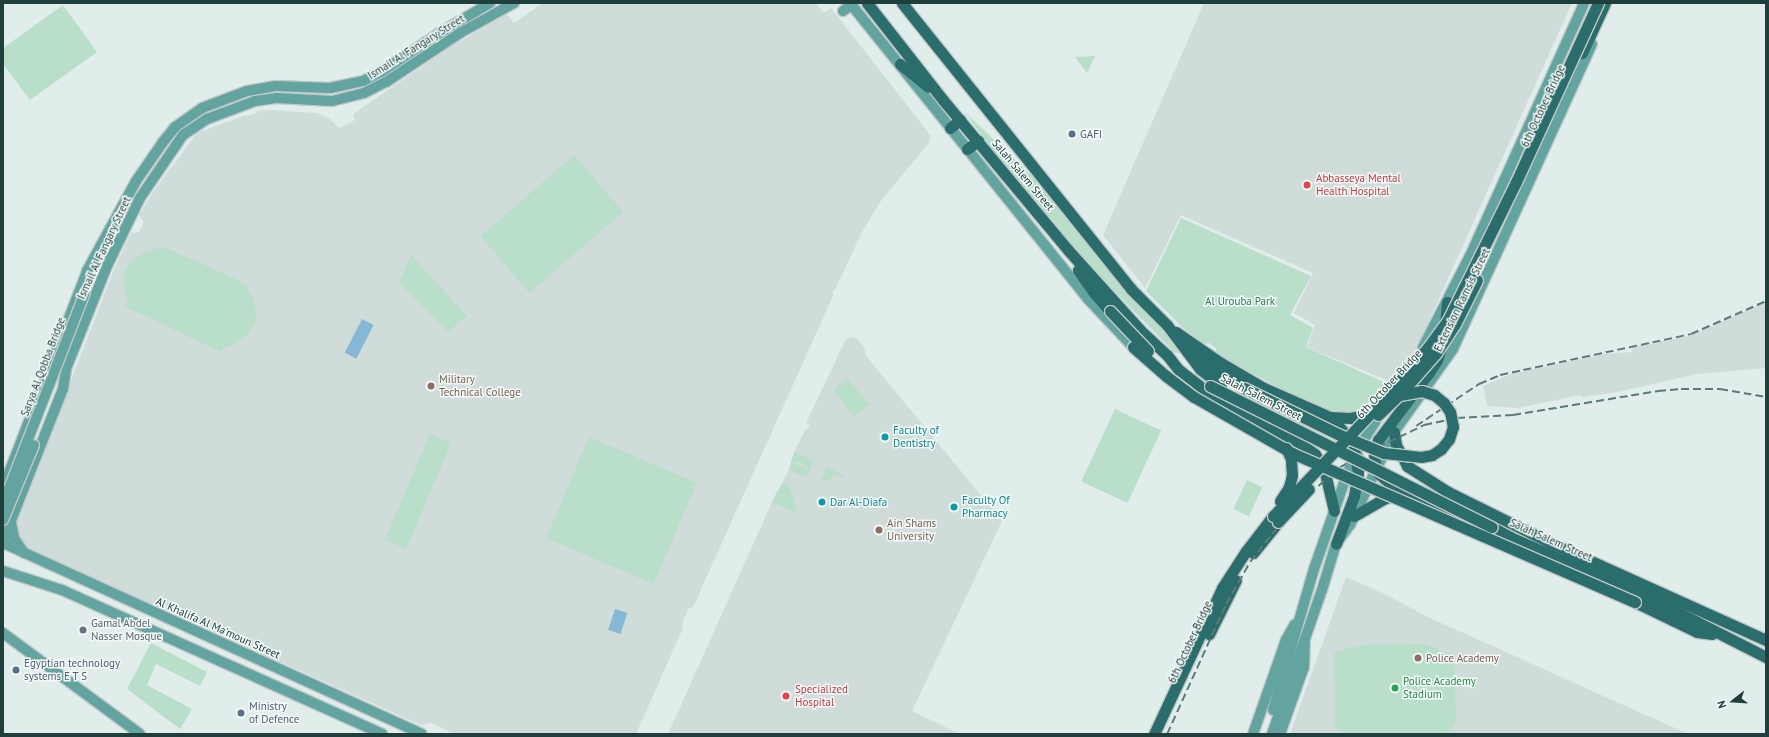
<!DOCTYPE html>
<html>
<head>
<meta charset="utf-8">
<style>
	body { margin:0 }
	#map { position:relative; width:1769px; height:737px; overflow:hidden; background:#e1edea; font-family:"PT Sans",sans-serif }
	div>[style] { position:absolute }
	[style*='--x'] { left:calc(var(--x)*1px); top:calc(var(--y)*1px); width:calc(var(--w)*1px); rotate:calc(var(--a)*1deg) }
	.built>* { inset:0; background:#cfdcd9 }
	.green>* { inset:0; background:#b9dfcb; transform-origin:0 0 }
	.water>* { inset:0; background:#86b8d5; transform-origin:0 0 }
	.roads { filter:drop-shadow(1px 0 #c1c9c8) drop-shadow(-1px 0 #c1c9c8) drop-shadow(0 1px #c1c9c8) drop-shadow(0 -1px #c1c9c8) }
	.major>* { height:10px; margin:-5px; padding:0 5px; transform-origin:5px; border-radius:5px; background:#63a4a1 }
	.highway>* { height:11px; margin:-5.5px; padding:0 5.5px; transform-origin:5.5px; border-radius:5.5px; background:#2b6c6c }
	.rail>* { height:1.5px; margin-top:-0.75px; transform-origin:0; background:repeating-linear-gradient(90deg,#5b7a78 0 8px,transparent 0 12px) }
	.bridges { filter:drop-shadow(1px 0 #c1c9c8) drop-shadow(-1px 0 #c1c9c8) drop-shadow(0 1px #c1c9c8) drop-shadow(0 -1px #c1c9c8) }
	.major-bridge>* { height:10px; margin:-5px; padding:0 5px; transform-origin:5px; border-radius:5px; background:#63a4a1 }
	.highway-bridge>* { height:11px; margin:-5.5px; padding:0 5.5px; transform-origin:5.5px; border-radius:5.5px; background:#2b6c6c }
	.dots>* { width:11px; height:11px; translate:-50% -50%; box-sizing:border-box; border:2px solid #f2f9f7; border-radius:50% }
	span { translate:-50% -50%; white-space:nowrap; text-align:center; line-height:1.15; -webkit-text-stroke:3px #f2f9f7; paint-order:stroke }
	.street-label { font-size:11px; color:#203e3c }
	.service-label { font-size:11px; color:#4e5e75 }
	.left { translate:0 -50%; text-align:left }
	.health-label { font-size:11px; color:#be3a42 }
	.park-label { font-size:11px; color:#287757 }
	.education-label { font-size:11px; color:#785e54 }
	.culture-label { font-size:11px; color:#0d838f }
	.worship-label { font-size:11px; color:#5b616d }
	.leisure-label { font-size:11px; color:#27864d }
	.frame { position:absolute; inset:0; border:4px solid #203e3c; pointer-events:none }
	.north { position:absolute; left:1713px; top:681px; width:40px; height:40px; -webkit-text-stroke:3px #f2f9f7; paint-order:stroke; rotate:253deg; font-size:11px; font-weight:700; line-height:16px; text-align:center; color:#203e3c }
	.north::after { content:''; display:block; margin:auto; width:14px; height:18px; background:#203e3c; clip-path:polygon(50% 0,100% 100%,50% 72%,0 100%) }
</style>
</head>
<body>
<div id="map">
	<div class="built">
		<div style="clip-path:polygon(543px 3px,816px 3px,824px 13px,831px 8px,931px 136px,928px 144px,880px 202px,862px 232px,835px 290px,833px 291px,833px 296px,693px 607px,688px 609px,682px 624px,683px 628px,636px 734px,455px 734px,431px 723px,421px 725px,20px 545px,14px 527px,115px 267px,131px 233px,139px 232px,144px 222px,139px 215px,153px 192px,197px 133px,246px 115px,247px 116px,257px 113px,257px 111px,269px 110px,317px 113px,330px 119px,339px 128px,355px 120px,353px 114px,452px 46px,507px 14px,514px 23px)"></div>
		<div style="clip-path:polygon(1204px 3px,1572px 3px,1411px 361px,1394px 379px,1392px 378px,1388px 381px,1307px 347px,1315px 325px,1294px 313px,1313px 273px,1181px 215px,1145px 288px,1103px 235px)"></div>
		<div style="clip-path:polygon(1766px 302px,1766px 368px,1697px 374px,1618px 392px,1582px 397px,1580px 395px,1518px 408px,1487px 406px,1483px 386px,1511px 374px,1603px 354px,1632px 352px,1632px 347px,1690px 336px)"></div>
		<div style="clip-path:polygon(853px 337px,858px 340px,866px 350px,864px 352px,867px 357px,1002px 521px,912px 711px,960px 734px,668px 734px,777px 491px,779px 490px,791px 465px,791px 461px,794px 452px,805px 430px,806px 430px,810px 425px,806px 423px,844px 343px,847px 338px)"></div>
		<div style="clip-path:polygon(1346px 577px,1387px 595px,1428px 617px,1688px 734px,1290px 734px)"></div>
	</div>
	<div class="green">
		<div style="clip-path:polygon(63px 5px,97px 52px,30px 100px,3px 64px,3px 48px)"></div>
		<div style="clip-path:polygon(1095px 56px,1087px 73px,1075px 57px)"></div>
		<div style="clip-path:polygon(965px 112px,1038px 182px,1119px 281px,1181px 351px,1180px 353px,1174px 352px,1074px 250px,996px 155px)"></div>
		<div style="left:574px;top:155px;width:75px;height:124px;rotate:49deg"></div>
		<div style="clip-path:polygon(1181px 218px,1311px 276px,1290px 315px,1313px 328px,1306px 347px,1388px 384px,1360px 411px,1338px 415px,1285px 391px,1217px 354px,1216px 348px,1209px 343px,1204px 344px,1182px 327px,1146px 291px)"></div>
		<div style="clip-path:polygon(158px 248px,169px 249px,236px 279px,246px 286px,253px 298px,256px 311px,255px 323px,248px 335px,236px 343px,224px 348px,221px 352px,124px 306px,126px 301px,129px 301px,125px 294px,123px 281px,125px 270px,132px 260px,145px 252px)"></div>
		<div style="clip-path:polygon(411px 255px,467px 316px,448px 332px,399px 283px)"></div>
		<div style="left:848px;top:378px;width:34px;height:19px;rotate:52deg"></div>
		<div style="left:1115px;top:409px;width:51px;height:80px;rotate:25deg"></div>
		<div style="left:430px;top:434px;width:23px;height:115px;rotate:23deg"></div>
		<div style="left:589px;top:437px;width:117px;height:110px;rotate:23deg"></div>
		<div style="clip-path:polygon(794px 452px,814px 461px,810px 469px,797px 461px,794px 464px,810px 470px,807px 476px,803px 477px,789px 470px)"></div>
		<div style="clip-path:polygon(827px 467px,844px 475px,843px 477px,836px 476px,825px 481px,821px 479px)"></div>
		<div style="left:1247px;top:480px;width:17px;height:32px;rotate:25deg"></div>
		<div style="clip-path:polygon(783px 482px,789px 485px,797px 509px,793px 512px,772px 502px)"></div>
		<div style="clip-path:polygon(151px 643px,207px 672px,200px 686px,156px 664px,147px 685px,192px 709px,180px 729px,127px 689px)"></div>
		<div style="clip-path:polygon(1425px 644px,1454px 656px,1456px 721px,1453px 727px,1446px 732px,1428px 733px,1385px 734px,1344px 733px,1335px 728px,1334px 670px,1334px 654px,1338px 651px,1361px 645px)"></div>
	</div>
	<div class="water">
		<div style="left:362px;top:319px;width:13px;height:38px;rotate:27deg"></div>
		<div style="left:615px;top:609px;width:13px;height:22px;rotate:18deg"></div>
	</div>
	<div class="roads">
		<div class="major">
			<div style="--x:850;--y:3;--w:380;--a:51.2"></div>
			<div style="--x:1088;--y:299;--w:66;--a:46.8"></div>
			<div style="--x:843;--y:11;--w:10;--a:-37"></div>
			<div style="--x:1423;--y:347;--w:102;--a:-62.7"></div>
			<div style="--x:1470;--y:256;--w:277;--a:-65.7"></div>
			<div style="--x:3;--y:488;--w:233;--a:-68.8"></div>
			<div style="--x:87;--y:271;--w:102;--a:-61.4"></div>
			<div style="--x:136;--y:181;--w:47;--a:-55.3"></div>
			<div style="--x:163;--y:142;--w:19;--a:-51"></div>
			<div style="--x:175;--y:127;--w:33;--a:-35"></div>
			<div style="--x:202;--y:108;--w:48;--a:-20.7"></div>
			<div style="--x:247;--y:91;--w:29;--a:-10"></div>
			<div style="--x:276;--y:86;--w:54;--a:2.1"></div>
			<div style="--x:330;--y:88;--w:34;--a:-12"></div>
			<div style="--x:363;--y:81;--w:20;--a:-27"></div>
			<div style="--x:381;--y:72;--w:72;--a:-33.7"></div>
			<div style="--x:441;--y:32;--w:57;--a:-30.6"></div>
			<div style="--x:11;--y:522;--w:16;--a:79"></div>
			<div style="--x:14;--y:538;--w:18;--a:56"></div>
			<div style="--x:3;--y:541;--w:163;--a:-68.5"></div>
			<div style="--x:63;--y:389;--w:20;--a:-81"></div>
			<div style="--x:66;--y:369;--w:111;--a:-68.3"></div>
			<div style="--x:107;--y:266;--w:76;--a:-64.1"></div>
			<div style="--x:140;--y:198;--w:76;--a:-55.7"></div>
			<div style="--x:183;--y:135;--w:29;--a:-34"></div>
			<div style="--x:207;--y:119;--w:51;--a:-20.6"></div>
			<div style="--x:255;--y:101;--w:21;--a:-8"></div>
			<div style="--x:276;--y:98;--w:56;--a:3.1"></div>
			<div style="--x:332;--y:101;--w:33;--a:-14"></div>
			<div style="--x:364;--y:93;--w:25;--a:-27"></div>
			<div style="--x:386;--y:82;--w:89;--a:-33.5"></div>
			<div style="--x:460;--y:33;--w:62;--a:-29.1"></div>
			<div style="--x:3;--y:543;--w:460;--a:24.5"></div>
			<div style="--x:3;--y:571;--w:62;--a:17.9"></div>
			<div style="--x:62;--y:590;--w:351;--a:24.2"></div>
			<div style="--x:3;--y:633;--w:170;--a:36.4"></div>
			<div style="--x:1273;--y:710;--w:147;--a:-73.8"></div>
			<div style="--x:1314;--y:569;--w:91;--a:-70.8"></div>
			<div style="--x:1344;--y:483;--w:31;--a:-69"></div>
			<div style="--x:1355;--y:454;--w:53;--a:-58.1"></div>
			<div style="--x:1253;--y:734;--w:100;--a:-70.7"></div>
			<div style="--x:1286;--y:640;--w:18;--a:-61"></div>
			<div style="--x:1272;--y:734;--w:152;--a:-70.9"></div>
			<div style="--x:1322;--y:590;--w:48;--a:-73.1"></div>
			<div style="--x:1336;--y:544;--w:24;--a:-54"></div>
			<div style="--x:1350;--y:525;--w:103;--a:-64.7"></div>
			<div style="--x:1394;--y:432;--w:102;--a:-54.6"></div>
			<div style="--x:1453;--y:349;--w:335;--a:-65.5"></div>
			<div style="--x:1280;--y:734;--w:71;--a:-70.3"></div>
			<div style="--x:1304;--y:667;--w:25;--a:-88"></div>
		</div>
		<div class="highway">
			<div style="--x:867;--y:3;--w:123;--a:51.9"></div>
			<div style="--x:943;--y:100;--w:195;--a:50.2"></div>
			<div style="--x:1068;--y:250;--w:108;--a:48"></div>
			<div style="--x:1140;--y:330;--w:37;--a:43"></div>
			<div style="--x:1167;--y:355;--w:18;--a:52"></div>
			<div style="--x:1178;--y:369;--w:34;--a:38"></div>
			<div style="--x:1205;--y:390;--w:110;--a:29.4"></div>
			<div style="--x:1301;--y:444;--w:17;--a:36"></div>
			<div style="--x:1315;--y:454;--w:17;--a:59"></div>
			<div style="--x:1324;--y:469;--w:43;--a:76.6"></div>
			<div style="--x:902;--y:3;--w:366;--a:51.3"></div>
			<div style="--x:1131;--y:289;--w:51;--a:45"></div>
			<div style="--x:1167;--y:325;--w:55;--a:53.1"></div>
			<div style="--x:1200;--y:369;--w:26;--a:37"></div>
			<div style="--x:1582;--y:53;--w:55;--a:-65.3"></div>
			<div style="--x:900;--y:64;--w:36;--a:39"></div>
			<div style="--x:950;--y:128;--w:13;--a:-39"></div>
			<div style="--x:967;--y:149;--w:14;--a:-36"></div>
			<div style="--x:1078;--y:270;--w:29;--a:55"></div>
			<div style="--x:1095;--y:294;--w:23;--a:49"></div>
			<div style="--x:1445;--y:325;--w:23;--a:-85"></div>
			<div style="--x:1176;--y:332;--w:55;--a:34.6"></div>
			<div style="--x:1221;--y:363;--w:50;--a:30.2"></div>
			<div style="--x:1264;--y:388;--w:72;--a:23.7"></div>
			<div style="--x:1330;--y:417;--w:18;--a:47"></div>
			<div style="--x:1342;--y:430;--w:27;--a:62"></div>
			<div style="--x:1355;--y:454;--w:19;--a:81"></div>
			<div style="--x:1358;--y:473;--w:23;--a:100"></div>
			<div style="--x:1354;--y:496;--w:51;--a:110.6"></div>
			<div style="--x:1194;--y:353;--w:61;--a:35"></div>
			<div style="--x:1330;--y:417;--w:20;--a:3"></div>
			<div style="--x:1350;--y:418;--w:25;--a:-11"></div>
			<div style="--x:1394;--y:432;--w:13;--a:81"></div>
			<div style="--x:1396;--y:445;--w:24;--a:62"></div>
			<div style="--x:1407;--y:466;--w:49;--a:32.4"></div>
			<div style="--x:1448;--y:492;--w:115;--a:26.3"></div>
			<div style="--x:1551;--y:543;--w:236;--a:24.3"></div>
			<div style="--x:1408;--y:494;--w:23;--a:-149"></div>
			<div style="--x:1388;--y:482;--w:13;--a:-138"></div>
			<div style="--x:1378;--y:473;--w:9;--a:-111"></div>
			<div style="--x:1375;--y:465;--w:11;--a:-95"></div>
			<div style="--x:1374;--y:454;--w:15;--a:-74"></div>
			<div style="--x:1378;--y:440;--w:83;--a:-52.9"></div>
			<div style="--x:1428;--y:374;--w:17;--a:-57"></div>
			<div style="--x:1437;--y:360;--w:13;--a:-72"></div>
			<div style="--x:1354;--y:516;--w:34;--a:-30"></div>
			<div style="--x:1383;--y:499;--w:17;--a:-17"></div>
			<div style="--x:1399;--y:494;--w:9;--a:0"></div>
			<div style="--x:1408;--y:494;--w:98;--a:24.7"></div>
			<div style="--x:1492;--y:527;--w:21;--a:29"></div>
			<div style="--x:1510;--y:537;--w:153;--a:23.5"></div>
			<div style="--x:1650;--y:598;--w:130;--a:27"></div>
			<div style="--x:1253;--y:553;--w:40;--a:-51"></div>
			<div style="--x:1635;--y:602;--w:69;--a:25.8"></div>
			<div style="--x:1697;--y:632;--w:15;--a:8"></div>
			<div style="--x:1209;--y:634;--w:60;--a:-63.4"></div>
			<div style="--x:1154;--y:734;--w:161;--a:-65"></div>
			<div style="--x:1222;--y:588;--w:44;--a:-57"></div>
			<div style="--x:1246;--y:551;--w:44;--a:-52.4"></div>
		</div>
	</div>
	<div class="rail">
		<div style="--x:1416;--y:426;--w:76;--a:-33.7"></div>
		<div style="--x:1479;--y:384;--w:23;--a:-23"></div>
		<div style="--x:1500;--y:375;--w:195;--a:-12.1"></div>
		<div style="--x:1691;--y:334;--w:82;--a:-23.7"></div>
		<div style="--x:1167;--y:734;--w:143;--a:-65.6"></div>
		<div style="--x:1226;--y:604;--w:48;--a:-60.3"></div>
		<div style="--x:1250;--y:562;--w:42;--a:-51.8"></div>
		<div style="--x:1276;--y:529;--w:48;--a:-46.7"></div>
		<div style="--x:1309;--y:494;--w:40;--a:-41"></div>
		<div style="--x:1339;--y:468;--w:20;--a:-30"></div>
		<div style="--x:1356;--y:458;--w:76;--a:-25.9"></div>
		<div style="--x:1424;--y:425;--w:34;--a:-12"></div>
		<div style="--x:1457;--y:418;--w:56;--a:-3.1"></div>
		<div style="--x:1513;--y:415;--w:147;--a:-9.4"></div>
		<div style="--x:1658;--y:391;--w:23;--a:-5"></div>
		<div style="--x:1681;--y:389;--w:39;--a:0"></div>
		<div style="--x:1720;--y:389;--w:47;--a:9.9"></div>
	</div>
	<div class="bridges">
		<div class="major-bridge">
			<div style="--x:3;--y:504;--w:226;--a:-68.8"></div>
			<div style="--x:3;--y:520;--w:81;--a:-67.5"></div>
		</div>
		<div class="highway-bridge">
			<div style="--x:1110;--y:311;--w:55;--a:46.5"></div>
			<div style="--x:1133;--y:347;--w:44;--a:41.3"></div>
			<div style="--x:1166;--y:376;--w:35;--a:37"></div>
			<div style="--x:1194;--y:397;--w:113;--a:29.7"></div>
			<div style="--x:1292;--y:453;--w:374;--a:23.5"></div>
			<div style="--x:1210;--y:386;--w:315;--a:26.6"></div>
			<div style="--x:1244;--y:388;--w:105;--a:26.1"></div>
			<div style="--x:1338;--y:434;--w:50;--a:22.4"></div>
			<div style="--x:1384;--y:453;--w:37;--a:6"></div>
			<div style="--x:1421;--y:457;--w:11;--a:-10"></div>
			<div style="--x:1432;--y:455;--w:11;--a:-34"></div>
			<div style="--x:1441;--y:449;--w:13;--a:-51"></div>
			<div style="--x:1449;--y:439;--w:13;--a:-72"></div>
			<div style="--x:1453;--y:427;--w:15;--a:-101"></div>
			<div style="--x:1450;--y:412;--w:11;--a:-124"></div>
			<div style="--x:1444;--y:403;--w:13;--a:-141"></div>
			<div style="--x:1434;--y:395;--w:13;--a:-162"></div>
			<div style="--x:1422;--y:391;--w:23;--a:170"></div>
			<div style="--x:1378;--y:415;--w:29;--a:-44"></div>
			<div style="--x:1399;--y:395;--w:56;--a:-48.6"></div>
			<div style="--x:1436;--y:353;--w:35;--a:-57"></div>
			<div style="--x:1455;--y:324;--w:49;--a:-63.4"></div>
			<div style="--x:1280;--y:501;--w:17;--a:-57"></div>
			<div style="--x:1289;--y:487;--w:12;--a:-76"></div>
			<div style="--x:1292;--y:475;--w:16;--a:-94"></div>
			<div style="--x:1291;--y:459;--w:12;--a:-114"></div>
			<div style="--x:1273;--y:516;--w:148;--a:-46.4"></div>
			<div style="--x:1375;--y:409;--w:83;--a:-49.4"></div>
			<div style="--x:1429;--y:346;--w:32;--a:-54"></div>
			<div style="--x:1448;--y:320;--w:154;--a:-63.8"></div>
			<div style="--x:1516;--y:182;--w:197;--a:-65.4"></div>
			<div style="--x:1278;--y:522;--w:45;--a:-46.8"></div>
		</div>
	</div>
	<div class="dots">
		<div style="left:1072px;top:134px;background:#5c6f8a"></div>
		<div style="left:1307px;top:185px;background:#e0444e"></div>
		<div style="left:431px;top:386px;background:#8d6e63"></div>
		<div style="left:885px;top:437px;background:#0f9aa8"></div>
		<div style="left:822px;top:502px;background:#0f9aa8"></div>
		<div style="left:954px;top:507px;background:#0f9aa8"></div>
		<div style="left:879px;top:530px;background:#8d6e63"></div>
		<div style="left:83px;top:630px;background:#6b7280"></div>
		<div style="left:1418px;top:658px;background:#8d6e63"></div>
		<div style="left:16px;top:670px;background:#5c6f8a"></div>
		<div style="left:1395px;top:688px;background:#2e9e5b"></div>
		<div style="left:786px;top:696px;background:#e0444e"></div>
		<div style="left:241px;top:713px;background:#5c6f8a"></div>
	</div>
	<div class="street-label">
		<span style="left:416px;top:47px;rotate:-32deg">Ismail Al Fangary Street</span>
		<span style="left:1543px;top:106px;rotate:-65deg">6th October Bridge</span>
		<span style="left:1023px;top:175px;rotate:50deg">Salah Salem Street</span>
		<span style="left:104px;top:248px;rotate:-65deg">Ismail Al Fangary Street</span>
		<span style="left:1462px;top:300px;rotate:-64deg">Extension Ramsis Street</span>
		<span style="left:43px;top:367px;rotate:-69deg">Sarya Al Qobba Bridge</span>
		<span style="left:1389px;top:384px;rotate:-47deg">6th October Bridge</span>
		<span style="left:1261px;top:397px;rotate:27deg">Salah Salem Street</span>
		<span style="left:1551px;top:540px;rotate:24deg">Salah Salem Street</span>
		<span style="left:218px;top:628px;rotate:24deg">Al Khalifa Al Ma'moun Street</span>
		<span style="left:1190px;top:642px;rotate:-65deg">6th October Bridge</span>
	</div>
	<div class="service-label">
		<span class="left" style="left:1080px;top:134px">GAFI</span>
		<span class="left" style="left:24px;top:670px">Egyptian technology<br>systems E T S</span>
		<span class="left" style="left:249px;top:713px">Ministry<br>of Defence</span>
	</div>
	<div class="health-label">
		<span class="left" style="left:1316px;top:185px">Abbasseya Mental<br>Health Hospital</span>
		<span class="left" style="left:795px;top:696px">Specialized<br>Hospital</span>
	</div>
	<div class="park-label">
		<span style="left:1240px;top:301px">Al Urouba Park</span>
	</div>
	<div class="education-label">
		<span class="left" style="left:439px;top:386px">Military<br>Technical College</span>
		<span class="left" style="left:887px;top:530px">Ain Shams<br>University</span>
		<span class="left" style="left:1426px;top:658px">Police Academy</span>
	</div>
	<div class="culture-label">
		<span class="left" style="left:893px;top:437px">Faculty of<br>Dentistry</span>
		<span class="left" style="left:962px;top:507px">Faculty Of<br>Pharmacy</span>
		<span class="left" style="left:830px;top:502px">Dar Al-Diafa</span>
	</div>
	<div class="worship-label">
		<span class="left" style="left:91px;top:630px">Gamal Abdel<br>Nasser Mosque</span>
	</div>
	<div class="leisure-label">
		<span class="left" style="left:1403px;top:688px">Police Academy<br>Stadium</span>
	</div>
	<div class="frame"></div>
	<div class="north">N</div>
</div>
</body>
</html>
